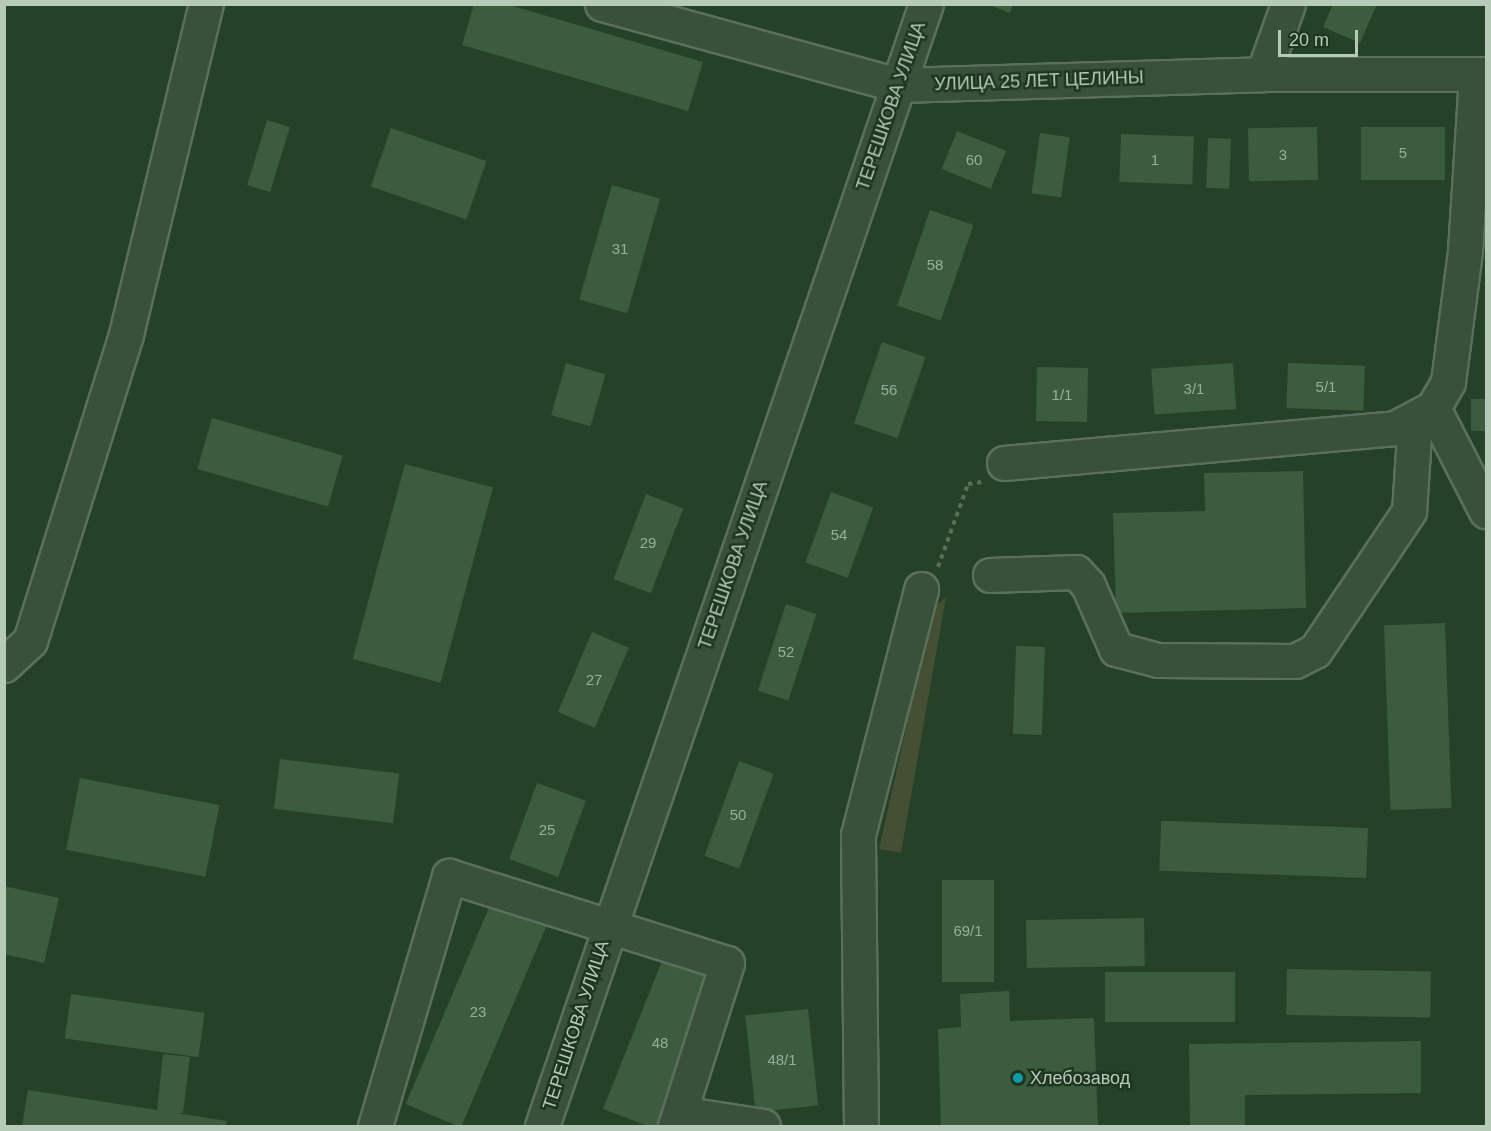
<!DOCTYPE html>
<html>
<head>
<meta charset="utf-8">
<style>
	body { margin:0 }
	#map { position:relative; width:1491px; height:1131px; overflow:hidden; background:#254127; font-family:Helvetica,sans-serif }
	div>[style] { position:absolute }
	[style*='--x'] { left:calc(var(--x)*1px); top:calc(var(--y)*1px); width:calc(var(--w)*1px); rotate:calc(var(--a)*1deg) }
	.green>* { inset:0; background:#444f33 }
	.building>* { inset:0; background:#3b5c3e; transform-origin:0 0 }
	.path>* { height:4px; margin-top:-2px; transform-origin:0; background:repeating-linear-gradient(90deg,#5d6e56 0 4.5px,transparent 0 9px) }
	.roads { filter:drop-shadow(2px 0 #5a705c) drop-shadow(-2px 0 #5a705c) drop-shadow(0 2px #5a705c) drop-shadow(0 -2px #5a705c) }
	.minor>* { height:33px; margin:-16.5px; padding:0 16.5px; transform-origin:16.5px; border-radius:16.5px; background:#39503b }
	.dots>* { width:16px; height:16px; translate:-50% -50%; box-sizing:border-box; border:3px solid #1e3520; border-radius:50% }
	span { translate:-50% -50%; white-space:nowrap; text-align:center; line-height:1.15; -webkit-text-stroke:5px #1e3520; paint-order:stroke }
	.number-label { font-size:15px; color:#96af9a }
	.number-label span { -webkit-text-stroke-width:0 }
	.street-label { font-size:18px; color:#b5cbb8 }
	.poi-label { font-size:18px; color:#b5cbb8 }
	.left { translate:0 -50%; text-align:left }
	.frame { position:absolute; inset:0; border:6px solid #b5cbb8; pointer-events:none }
	.scale { position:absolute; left:1278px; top:30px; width:80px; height:27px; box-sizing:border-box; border:3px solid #b5cbb8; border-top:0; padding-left:8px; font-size:18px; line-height:21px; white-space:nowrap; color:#b5cbb8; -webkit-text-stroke:4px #1e3520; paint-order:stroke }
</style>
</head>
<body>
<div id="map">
	<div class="green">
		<div style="clip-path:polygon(946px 597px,901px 853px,879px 849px,933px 608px)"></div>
	</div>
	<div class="building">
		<div style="clip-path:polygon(474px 4px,506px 4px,703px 62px,688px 111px,462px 45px)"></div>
		<div style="clip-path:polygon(986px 4px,1013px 4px,1010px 13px)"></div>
		<div style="clip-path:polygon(1333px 4px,1377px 4px,1360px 43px,1323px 27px)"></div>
		<div style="left:267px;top:120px;width:24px;height:68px;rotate:17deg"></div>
		<div style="left:1317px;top:127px;width:53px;height:69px;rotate:89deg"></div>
		<div style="left:1361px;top:127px;width:84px;height:53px"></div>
		<div style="left:391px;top:128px;width:101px;height:62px;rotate:19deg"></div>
		<div style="left:957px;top:131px;width:53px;height:41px;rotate:22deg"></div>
		<div style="left:1040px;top:133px;width:30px;height:61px;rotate:8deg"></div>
		<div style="left:1121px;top:134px;width:73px;height:48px;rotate:2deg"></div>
		<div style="left:1208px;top:138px;width:23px;height:50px;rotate:2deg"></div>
		<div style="left:612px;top:185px;width:50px;height:119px;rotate:16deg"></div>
		<div style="left:930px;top:210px;width:46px;height:101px;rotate:19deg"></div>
		<div style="left:882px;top:342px;width:46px;height:86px;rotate:19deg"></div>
		<div style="left:566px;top:363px;width:41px;height:54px;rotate:16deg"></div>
		<div style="left:1233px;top:363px;width:46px;height:82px;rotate:86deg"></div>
		<div style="left:1288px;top:363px;width:77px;height:45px;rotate:2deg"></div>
		<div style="left:1037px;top:367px;width:51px;height:54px;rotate:1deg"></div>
		<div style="left:1471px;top:399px;width:15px;height:32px"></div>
		<div style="left:212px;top:418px;width:136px;height:53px;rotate:16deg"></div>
		<div style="left:405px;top:464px;width:91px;height:202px;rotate:15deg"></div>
		<div style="clip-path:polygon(1303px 471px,1306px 608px,1116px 613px,1113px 513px,1205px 511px,1204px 473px)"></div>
		<div style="left:831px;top:492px;width:45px;height:75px;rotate:20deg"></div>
		<div style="left:646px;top:494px;width:40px;height:91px;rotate:21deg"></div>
		<div style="left:786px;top:604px;width:32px;height:91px;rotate:18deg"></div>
		<div style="left:1445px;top:623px;width:185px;height:61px;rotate:88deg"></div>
		<div style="left:592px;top:632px;width:40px;height:87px;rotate:23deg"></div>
		<div style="left:1016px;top:646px;width:29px;height:88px;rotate:2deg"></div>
		<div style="left:280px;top:759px;width:120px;height:50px;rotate:7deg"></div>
		<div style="left:739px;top:761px;width:37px;height:101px;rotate:20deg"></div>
		<div style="left:80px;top:778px;width:142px;height:73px;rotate:11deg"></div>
		<div style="left:537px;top:783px;width:52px;height:81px;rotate:20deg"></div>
		<div style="left:1368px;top:828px;width:50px;height:207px;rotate:92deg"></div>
		<div style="left:942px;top:880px;width:52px;height:102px"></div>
		<div style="clip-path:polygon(4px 886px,59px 898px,44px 963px,4px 954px)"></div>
		<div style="left:494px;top:896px;width:60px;height:226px;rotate:23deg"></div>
		<div style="left:1144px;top:918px;width:48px;height:118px;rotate:89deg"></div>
		<div style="clip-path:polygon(664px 956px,716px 977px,657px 1126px,648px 1126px,603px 1109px)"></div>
		<div style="left:1287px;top:969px;width:144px;height:46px;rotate:1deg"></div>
		<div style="left:1235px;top:972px;width:50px;height:130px;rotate:90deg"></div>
		<div style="clip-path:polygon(1009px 991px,1010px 1021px,1094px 1018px,1098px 1126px,941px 1126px,938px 1029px,961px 1027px,960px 994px)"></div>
		<div style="left:71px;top:994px;width:135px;height:45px;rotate:8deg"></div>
		<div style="left:808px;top:1009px;width:97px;height:63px;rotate:84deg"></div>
		<div style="clip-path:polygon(1421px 1041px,1421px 1093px,1245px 1095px,1245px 1126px,1190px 1126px,1189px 1044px)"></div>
		<div style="clip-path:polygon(163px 1054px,190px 1057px,183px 1113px,176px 1113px,227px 1121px,226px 1126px,22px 1126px,28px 1090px,157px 1110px)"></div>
	</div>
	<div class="path">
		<div style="--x:938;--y:567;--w:88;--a:-70.1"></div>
		<div style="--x:968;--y:484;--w:14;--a:-8"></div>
	</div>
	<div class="roads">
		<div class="minor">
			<div style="--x:602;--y:4;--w:307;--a:15.3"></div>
			<div style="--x:898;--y:85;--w:365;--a:-1.7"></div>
			<div style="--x:1263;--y:74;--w:223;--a:0"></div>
			<div style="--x:1263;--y:74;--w:74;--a:-70.3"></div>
			<div style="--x:1433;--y:408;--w:116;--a:62.8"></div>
			<div style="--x:1004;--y:463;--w:393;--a:-5.1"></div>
			<div style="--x:1395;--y:428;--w:43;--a:-27.8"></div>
			<div style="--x:1433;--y:408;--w:30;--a:-60"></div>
			<div style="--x:1448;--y:382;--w:132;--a:-82.6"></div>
			<div style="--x:1465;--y:251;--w:177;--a:-86.4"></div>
			<div style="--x:990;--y:575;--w:86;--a:-2"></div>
			<div style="--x:1076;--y:572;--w:18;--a:47"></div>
			<div style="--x:1088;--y:585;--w:70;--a:66.4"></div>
			<div style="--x:1116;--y:649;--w:43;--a:14.7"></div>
			<div style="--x:1158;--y:660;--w:137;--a:0.4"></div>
			<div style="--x:1295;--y:661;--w:22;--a:-27"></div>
			<div style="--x:1315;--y:651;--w:169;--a:-56.1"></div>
			<div style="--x:1409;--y:511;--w:90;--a:-86.2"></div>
			<div style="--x:4;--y:665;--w:35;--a:-43"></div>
			<div style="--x:30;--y:641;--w:322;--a:-72.6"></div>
			<div style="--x:126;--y:334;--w:340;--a:-76.4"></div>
			<div style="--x:680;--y:1113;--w:84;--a:8.9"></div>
			<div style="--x:375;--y:1126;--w:261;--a:-73.5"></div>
			<div style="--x:449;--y:876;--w:291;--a:17.4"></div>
			<div style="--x:727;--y:963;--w:171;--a:107.7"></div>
			<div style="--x:542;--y:1126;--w:1186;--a:-71.11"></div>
			<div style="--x:861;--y:1126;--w:291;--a:-90.6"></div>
			<div style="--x:858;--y:835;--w:254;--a:-75.6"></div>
		</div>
	</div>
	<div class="dots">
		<div style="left:1018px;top:1078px;background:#0f9aa8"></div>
	</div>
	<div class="number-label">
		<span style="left:1403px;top:153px">5</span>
		<span style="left:1283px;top:155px">3</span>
		<span style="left:974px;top:160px">60</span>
		<span style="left:1155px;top:160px">1</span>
		<span style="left:620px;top:249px">31</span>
		<span style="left:935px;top:265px">58</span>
		<span style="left:1326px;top:387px">5/1</span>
		<span style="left:1194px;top:389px">3/1</span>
		<span style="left:889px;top:390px">56</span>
		<span style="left:1062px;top:395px">1/1</span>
		<span style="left:839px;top:535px">54</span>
		<span style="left:648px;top:543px">29</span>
		<span style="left:786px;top:652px">52</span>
		<span style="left:594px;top:680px">27</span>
		<span style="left:738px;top:815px">50</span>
		<span style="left:547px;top:830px">25</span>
		<span style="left:968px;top:931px">69/1</span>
		<span style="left:478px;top:1012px">23</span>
		<span style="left:660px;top:1043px">48</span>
		<span style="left:782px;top:1060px">48/1</span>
	</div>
	<div class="street-label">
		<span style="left:1039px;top:81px;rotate:-2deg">УЛИЦА 25 ЛЕТ ЦЕЛИНЫ</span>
		<span style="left:891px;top:106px;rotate:-71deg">ТЕРЕШКОВА УЛИЦА</span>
		<span style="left:733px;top:565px;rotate:-71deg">ТЕРЕШКОВА УЛИЦА</span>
		<span style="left:576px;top:1025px;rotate:-72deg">ТЕРЕШКОВА УЛИЦА</span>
	</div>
	<div class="poi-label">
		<span class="left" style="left:1030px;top:1078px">Хлебозавод</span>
	</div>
	<div class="frame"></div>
	<div class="scale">20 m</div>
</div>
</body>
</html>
